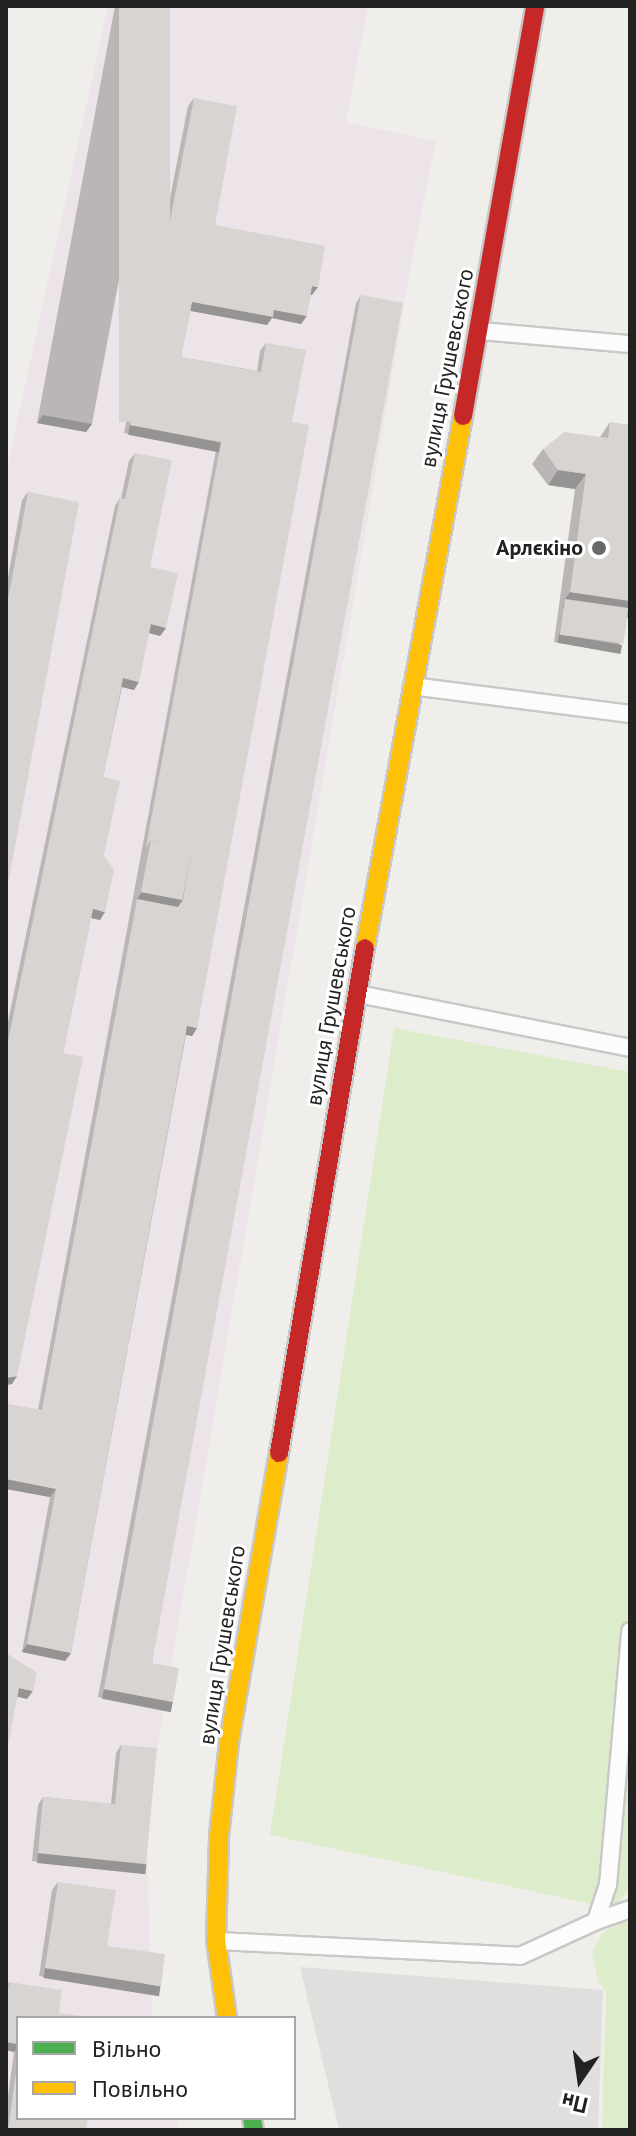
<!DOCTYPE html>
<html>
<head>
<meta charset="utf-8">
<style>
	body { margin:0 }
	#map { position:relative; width:636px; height:2136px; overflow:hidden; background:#f0eeeb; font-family:"PT Sans",sans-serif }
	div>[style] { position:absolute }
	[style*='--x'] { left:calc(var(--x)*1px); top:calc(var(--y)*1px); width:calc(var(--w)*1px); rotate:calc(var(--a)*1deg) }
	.industrial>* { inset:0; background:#ede4e9 }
	.grass>* { inset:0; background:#ddeccb }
	.parking>* { inset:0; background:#e0dfde }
	.roads { filter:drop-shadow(2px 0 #c9c8c7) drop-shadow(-2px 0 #c9c8c7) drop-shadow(0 2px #c9c8c7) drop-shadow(0 -2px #c9c8c7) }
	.lane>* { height:16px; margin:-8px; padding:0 8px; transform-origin:8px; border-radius:8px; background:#fdfcfc }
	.fast>* { height:18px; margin:-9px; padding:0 9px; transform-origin:9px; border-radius:9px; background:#4caf50 }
	.slow>* { height:18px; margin:-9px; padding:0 9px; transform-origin:9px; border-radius:9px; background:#ffc107 }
	.jam>* { height:18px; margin:-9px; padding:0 9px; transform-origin:9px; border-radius:9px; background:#c62828 }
	.wall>* { inset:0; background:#b9b6b5 }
	.shaded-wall>* { inset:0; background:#969493; transform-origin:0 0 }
	.building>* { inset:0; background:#d7d4d2; transform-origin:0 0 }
	.dots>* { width:22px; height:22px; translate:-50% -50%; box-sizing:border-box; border:4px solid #fff; border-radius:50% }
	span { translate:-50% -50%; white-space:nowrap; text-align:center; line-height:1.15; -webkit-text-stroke:6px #fff; paint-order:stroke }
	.street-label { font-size:22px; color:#222 }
	.poi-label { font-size:22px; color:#222; font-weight:700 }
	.right { translate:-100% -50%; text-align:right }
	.frame { position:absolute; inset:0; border:8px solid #222; pointer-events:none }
	.legend { position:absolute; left:16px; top:2016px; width:280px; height:104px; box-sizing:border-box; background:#fff; border:2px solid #a7a7a7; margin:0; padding:10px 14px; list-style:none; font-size:24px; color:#222 }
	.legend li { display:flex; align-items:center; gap:16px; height:40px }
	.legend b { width:40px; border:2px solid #a7a7a7 }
	.north { position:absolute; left:540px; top:2040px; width:80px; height:80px; -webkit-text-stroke:6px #fff; paint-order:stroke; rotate:193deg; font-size:22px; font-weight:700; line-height:32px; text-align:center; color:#222 }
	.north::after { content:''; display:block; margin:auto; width:28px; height:36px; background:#222; clip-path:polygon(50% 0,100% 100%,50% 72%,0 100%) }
</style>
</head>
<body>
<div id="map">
	<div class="industrial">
		<div style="clip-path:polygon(108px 6px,368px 6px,346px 122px,436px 141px,409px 276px,146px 1814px,152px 2018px,18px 2018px,18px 2118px,176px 2118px,179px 2130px,6px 2130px,6px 473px)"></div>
	</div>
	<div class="grass">
		<div style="clip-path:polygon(394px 1028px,630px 1072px,630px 1886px,615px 1909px,270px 1835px)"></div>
		<div style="clip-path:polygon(625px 1922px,630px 1924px,630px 2130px,602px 2130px,606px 1991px,598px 1982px,592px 1952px,603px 1932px)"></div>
	</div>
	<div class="parking">
		<div style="clip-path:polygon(300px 1967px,603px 1990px,598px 2130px,339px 2130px)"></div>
	</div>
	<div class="roads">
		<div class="lane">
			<div style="--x:480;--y:331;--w:151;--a:5"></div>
			<div style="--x:412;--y:686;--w:220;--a:7.3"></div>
			<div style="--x:358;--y:994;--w:277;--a:11.2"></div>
			<div style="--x:596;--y:1921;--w:36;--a:-19"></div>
			<div style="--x:218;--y:1941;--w:302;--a:2.8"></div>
			<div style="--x:520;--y:1956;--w:84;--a:-24.7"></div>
			<div style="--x:596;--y:1921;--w:38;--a:-72"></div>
			<div style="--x:608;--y:1885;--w:255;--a:-85"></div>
		</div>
		<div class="fast">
			<div style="--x:252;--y:2118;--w:12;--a:81"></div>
		</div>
		<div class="slow">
			<div style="--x:365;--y:948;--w:541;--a:-79.56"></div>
			<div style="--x:227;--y:2018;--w:79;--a:-98"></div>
			<div style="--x:216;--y:1940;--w:104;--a:-88.3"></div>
			<div style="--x:219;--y:1836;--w:95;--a:-83.9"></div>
			<div style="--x:229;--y:1742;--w:293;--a:-80.2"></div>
		</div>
		<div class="jam">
			<div style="--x:463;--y:416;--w:416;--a:-80"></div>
			<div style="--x:279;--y:1453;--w:512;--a:-80.34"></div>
		</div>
	</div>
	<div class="wall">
		<div style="clip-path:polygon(115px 6px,170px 6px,92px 424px,86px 432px,37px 423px)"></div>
		<div style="clip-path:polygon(194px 98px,215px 225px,312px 295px,311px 295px,301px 324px,272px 318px,267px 325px,190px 311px,181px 357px,257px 371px,260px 351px,266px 343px,292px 422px,197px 1028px,192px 1036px,186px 1035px,71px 1653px,65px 1661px,22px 1652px,50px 1497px,6px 1489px,6px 1404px,38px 1410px,216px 450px,124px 433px,188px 106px)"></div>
		<div style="clip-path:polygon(361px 295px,152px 1663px,173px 1702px,167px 1710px,98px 1697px,356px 303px)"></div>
		<div style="clip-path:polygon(610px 422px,630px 618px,627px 617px,617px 653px,554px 642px,575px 489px,548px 485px,532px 464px,543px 449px,600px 437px)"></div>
		<div style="clip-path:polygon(135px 453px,150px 567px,166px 628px,160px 636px,149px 633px,134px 690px,122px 687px,103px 777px,104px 855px,100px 920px,91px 918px,63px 1053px,12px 1384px,6px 1385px,6px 1031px,115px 506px,120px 498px,121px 498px,129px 461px)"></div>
		<div style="clip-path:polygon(28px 492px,6px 895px,6px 588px,22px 500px)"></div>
		<div style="clip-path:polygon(121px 1745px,146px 1864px,140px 1872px,32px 1861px,38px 1805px,43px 1797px,111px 1804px,116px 1753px)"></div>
		<div style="clip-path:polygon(58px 1882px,107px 1946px,155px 1994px,39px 1976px,52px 1890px)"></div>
		<div style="clip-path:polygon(9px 1982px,18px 2018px,18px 2118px,86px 2130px,6px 2130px,6px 2111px,14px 2052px,6px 2050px,6px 1986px)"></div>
	</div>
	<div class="shaded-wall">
		<div style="clip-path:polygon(312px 286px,318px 287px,312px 295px,307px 294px)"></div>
		<div style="clip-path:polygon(192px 302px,274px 310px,307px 316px,301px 324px,272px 318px,267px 325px,186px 310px)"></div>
		<div style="clip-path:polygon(43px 415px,92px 424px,86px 432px,37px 423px)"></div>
		<div style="left:130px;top:425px;width:93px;height:10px;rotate:11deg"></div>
		<div style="clip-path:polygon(558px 470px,586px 474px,575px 489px,548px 485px)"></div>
		<div style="clip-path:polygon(570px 592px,630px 601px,630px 618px,563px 608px,565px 599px)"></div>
		<div style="clip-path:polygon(151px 624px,166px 628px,160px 636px,145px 632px)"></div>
		<div style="left:559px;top:634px;width:64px;height:9px;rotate:10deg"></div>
		<div style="clip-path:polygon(123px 678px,139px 682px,134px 690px,118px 686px)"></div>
		<div style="clip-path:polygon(142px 892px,183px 900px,172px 915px,137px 899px)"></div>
		<div style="clip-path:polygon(93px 909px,105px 912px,100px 920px,87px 917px)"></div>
		<div style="clip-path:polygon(187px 1026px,197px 1028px,192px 1036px,182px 1034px)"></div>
		<div style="clip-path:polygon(17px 1376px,12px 1384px,6px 1385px,6px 1378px)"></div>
		<div style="clip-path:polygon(6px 1479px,56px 1489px,50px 1497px,6px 1489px)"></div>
		<div style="clip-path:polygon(27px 1644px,71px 1653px,65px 1661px,22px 1652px)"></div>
		<div style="clip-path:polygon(19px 1688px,33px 1691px,27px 1699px,14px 1696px)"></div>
		<div style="left:104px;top:1689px;width:70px;height:10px;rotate:11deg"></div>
		<div style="left:38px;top:1853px;width:109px;height:10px;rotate:6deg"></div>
		<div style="left:45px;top:1968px;width:117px;height:10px;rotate:9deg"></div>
		<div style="clip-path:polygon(6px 2042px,18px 2044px,18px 2047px,14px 2052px,6px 2050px)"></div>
	</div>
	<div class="building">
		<div style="left:119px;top:6px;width:51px;height:416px"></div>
		<div style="clip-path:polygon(194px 98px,237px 106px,215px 225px,325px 246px,318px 287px,312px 286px,307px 316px,274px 310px,273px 317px,192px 302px,181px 357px,261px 372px,266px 343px,306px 350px,292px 422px,309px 425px,197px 1028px,187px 1026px,71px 1653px,27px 1644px,56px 1489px,6px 1479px,6px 1404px,42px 1410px,137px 899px,178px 907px,183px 900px,192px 848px,151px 840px,146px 847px,221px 442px,130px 425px)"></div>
		<div style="clip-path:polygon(361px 295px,403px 303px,152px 1663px,179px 1668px,173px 1702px,104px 1689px)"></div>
		<div style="clip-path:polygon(610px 422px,630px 425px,630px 601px,570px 592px,586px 474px,558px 470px,543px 449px,564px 432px,608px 438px)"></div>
		<div style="clip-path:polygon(135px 453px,172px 460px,150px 567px,178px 573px,166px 628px,151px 624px,139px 682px,123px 678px,103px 777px,120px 781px,104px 855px,114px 870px,105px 912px,93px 909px,63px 1053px,83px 1057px,17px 1376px,6px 1378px,6px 1051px,120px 498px,125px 499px)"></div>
		<div style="clip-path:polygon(28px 492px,79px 502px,6px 895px,6px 610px)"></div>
		<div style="left:565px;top:599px;width:64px;height:36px;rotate:8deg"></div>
		<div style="left:151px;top:840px;width:42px;height:53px;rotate:11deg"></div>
		<div style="clip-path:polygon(6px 1653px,37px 1673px,33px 1691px,19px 1688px,6px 1757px)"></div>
		<div style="clip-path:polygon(121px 1745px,157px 1748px,146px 1864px,38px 1853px,43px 1797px,115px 1804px)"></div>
		<div style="clip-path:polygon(58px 1882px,116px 1890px,107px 1946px,165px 1954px,161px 1986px,45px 1968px)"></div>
		<div style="clip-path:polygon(9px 1982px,62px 1990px,59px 2013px,95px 2018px,18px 2018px,18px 2044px,6px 2042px,6px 2003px)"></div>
		<div style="clip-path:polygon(18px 2058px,18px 2118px,88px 2118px,86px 2130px,8px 2130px)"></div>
	</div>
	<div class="dots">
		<div style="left:599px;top:548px;background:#6a6968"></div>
	</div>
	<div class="street-label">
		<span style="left:447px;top:368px;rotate:-79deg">вулиця Грушевського</span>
		<span style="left:331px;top:1006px;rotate:-80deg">вулиця Грушевського</span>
		<span style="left:222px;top:1645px;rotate:-81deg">вулиця Грушевського</span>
	</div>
	<div class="poi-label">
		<span class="right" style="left:583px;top:548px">Арлєкіно</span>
	</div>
	<div class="frame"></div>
	<ul class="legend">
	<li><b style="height:10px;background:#4caf50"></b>Вільно</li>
	<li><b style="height:10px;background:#ffc107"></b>Повільно</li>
	</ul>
	<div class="north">Пн</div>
</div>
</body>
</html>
